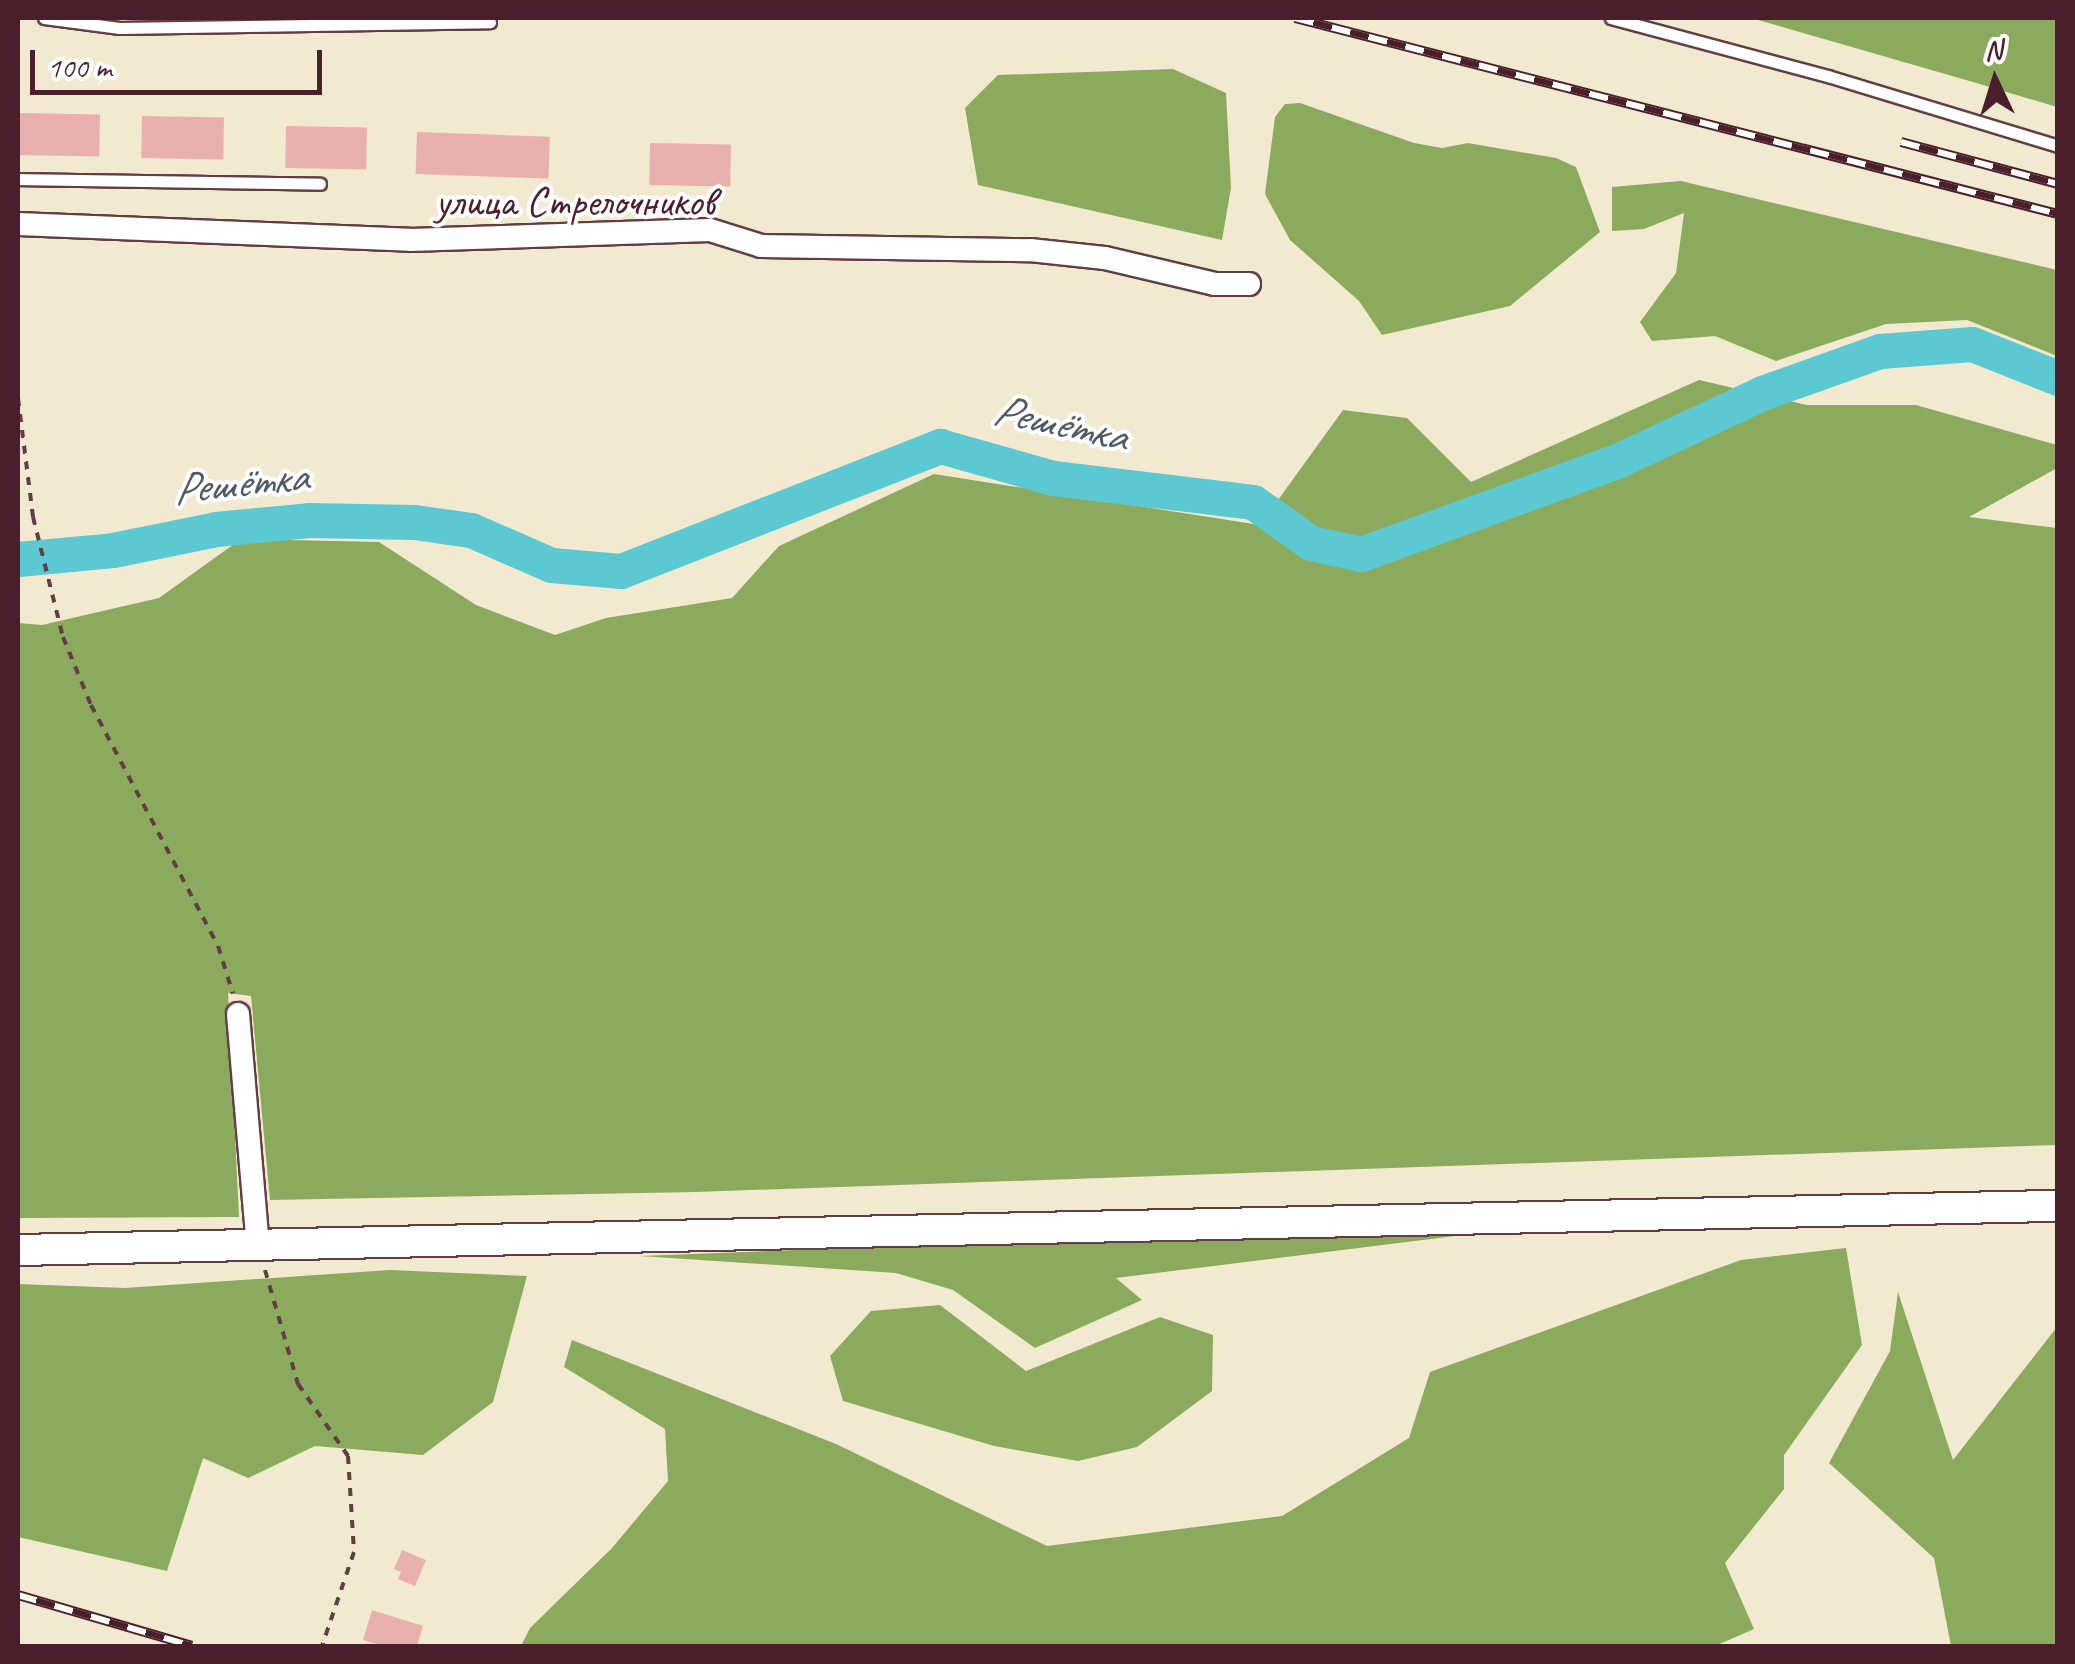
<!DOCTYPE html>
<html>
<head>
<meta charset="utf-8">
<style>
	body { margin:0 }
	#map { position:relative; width:2075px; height:1664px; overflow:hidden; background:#f2e9d1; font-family:Caveat,sans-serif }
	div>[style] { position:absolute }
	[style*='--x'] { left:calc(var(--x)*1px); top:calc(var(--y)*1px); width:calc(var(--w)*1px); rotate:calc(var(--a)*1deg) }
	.forest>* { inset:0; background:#8caa5d }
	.river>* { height:35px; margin:-17.5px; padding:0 17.5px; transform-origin:17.5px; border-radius:17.5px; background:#5bc8d2 }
	.building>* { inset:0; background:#e8b0ad; transform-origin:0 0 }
	.path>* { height:4px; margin-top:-2px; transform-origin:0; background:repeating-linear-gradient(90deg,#633d44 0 8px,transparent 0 16px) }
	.roads { filter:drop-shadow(2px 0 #633d44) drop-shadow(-2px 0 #633d44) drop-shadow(0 2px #633d44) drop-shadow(0 -2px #633d44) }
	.service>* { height:11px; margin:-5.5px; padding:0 5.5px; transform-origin:5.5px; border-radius:5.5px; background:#fff }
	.minor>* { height:22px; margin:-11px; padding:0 11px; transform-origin:11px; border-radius:11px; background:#fff }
	.tertiary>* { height:30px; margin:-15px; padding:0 15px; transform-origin:15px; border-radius:15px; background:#fff }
	.rail>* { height:10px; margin-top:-5px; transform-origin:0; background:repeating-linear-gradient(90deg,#fff 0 19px,#4a1f2b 0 38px); box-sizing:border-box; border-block:2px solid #4a1f2b }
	span { translate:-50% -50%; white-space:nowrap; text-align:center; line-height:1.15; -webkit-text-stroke:8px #fff; paint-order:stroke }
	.street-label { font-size:42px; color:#4a1f2b }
	.water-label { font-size:45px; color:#505a65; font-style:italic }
	.frame { position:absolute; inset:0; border:20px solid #4a1f2b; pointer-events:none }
	.north { position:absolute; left:1945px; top:30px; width:100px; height:100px; -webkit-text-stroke:8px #fff; paint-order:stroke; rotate:356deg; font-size:28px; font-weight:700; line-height:40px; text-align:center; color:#4a1f2b }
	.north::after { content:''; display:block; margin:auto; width:35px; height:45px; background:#4a1f2b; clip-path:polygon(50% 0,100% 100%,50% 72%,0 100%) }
	.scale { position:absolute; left:30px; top:50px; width:292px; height:45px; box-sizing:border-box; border:5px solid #4a1f2b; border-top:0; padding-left:12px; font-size:30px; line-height:35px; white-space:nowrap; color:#4a1f2b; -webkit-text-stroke:8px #fff; paint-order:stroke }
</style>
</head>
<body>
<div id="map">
	<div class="forest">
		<div style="clip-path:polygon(1751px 18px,2057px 18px,2057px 107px,1973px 82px)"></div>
		<div style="clip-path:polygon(1173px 69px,1226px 93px,1231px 188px,1222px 240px,978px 185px,965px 108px,998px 75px)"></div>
		<div style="clip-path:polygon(1300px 103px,1414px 143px,1442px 148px,1468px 143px,1556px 158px,1576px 167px,1600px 232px,1510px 306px,1382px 335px,1359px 301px,1290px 240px,1265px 194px,1275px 117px,1285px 104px)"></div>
		<div style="clip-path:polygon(1681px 181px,2057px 270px,2057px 356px,1967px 320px,1886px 324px,1776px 361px,1715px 336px,1652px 341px,1640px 322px,1676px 273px,1684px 213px,1644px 229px,1612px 231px,1612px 187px)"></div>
		<div style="clip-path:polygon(1699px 380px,1807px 405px,1916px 405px,2057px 445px,2057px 468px,1969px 517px,2057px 528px,2057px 1145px,695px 1192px,270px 1200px,251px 996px,228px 993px,239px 1217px,18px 1218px,18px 623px,42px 625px,159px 598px,241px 539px,379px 542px,476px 605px,555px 635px,606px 618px,732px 598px,779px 546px,934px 474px,1260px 525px,1343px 410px,1407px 418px,1471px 482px)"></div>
		<div style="clip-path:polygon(1471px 1234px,1116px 1278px,1142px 1300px,1035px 1348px,953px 1290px,896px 1273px,640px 1256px,1029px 1241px)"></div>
		<div style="clip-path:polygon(1846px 1248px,1862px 1345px,1784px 1455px,1784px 1489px,1725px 1563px,1754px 1629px,1715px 1646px,521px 1646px,530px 1628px,612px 1548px,668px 1481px,665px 1429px,564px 1367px,572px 1340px,836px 1444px,1047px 1546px,1282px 1516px,1409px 1438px,1430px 1372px,1741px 1260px)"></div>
		<div style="clip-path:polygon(390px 1270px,527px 1276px,493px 1402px,423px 1455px,315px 1446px,248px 1478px,203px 1458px,167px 1571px,18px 1537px,18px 1284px,125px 1288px)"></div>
		<div style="clip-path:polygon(1898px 1292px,1953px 1460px,2057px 1327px,2057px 1646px,1951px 1646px,1934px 1558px,1829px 1463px,1890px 1351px)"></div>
		<div style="clip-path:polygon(940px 1305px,1026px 1371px,1160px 1317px,1213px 1335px,1212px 1391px,1137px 1447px,1078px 1461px,994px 1446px,843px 1401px,830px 1356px,871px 1311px)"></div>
	</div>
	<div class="river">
		<div style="--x:18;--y:559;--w:95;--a:-5.4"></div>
		<div style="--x:113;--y:550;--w:105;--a:-11.5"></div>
		<div style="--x:216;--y:529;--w:93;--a:-5.5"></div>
		<div style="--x:309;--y:520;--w:105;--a:1.1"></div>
		<div style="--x:414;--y:522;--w:58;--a:8"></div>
		<div style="--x:471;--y:530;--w:87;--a:23.6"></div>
		<div style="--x:551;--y:565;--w:70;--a:4.9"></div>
		<div style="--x:621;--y:571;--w:343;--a:-21.4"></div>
		<div style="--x:940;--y:446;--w:117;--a:15.8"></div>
		<div style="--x:1053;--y:478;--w:201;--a:6.8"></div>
		<div style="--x:1253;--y:502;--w:71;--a:35.3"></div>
		<div style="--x:1311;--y:543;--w:51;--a:12.4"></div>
		<div style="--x:1361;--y:554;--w:275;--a:-20"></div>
		<div style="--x:1619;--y:460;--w:158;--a:-25.1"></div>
		<div style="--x:1762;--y:393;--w:125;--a:-19.6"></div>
		<div style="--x:1880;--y:351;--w:92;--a:-4.4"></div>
		<div style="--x:1972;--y:344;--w:92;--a:21.6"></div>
	</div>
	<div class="building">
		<div style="left:19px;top:113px;width:81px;height:42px;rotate:1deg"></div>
		<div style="left:142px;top:116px;width:82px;height:42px;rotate:1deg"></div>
		<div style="left:286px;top:126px;width:81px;height:42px;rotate:1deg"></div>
		<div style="left:417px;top:132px;width:133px;height:42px;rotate:2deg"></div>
		<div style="left:650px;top:143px;width:81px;height:42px;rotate:1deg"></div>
		<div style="clip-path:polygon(402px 1550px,426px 1560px,415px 1586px,398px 1579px,401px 1572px,394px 1569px)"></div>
		<div style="clip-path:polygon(372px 1610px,423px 1626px,417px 1646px,383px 1646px,363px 1640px)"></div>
	</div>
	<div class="path">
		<div style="--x:18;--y:398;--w:120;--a:82.8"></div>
		<div style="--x:33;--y:517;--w:124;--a:76"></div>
		<div style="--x:63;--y:637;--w:74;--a:67.6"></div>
		<div style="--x:91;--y:705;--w:272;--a:62.2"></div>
		<div style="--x:218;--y:946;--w:50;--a:72.6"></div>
		<div style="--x:265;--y:1270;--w:119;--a:73.9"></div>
		<div style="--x:298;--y:1384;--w:88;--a:55.2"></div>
		<div style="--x:348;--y:1456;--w:96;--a:86.4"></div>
		<div style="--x:354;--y:1552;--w:99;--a:108.8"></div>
	</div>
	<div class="roads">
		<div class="service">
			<div style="--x:44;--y:18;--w:76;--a:7.6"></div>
			<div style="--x:119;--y:28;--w:371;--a:-0.9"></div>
			<div style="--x:1611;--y:18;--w:225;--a:15"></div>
			<div style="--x:1828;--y:76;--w:240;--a:16.9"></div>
			<div style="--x:18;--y:179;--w:302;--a:0.9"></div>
		</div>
		<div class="minor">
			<div style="--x:18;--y:224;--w:392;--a:2.3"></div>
			<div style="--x:410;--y:240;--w:300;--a:-1.9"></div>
			<div style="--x:710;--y:230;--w:53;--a:17.4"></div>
			<div style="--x:761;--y:246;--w:269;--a:0.9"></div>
			<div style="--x:1030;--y:250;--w:75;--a:6.1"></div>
			<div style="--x:1105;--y:258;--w:113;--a:13.3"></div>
			<div style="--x:1215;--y:284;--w:34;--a:0"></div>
			<div style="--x:238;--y:1014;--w:233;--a:85.1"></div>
		</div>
		<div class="tertiary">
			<div style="--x:18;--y:1250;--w:2040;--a:-1.24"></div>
		</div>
	</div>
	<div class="rail">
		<div style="--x:1295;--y:18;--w:788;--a:14.41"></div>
		<div style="--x:1901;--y:142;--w:163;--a:15"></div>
		<div style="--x:18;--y:1595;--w:181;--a:16.3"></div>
	</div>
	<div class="street-label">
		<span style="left:575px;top:202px">улица Стрелочников</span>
	</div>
	<div class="water-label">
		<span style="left:1060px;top:423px;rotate:12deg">Решётка</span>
		<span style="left:240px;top:483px;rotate:-6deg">Решётка</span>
	</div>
	<div class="frame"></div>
	<div class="north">N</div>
	<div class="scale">100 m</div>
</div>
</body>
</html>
